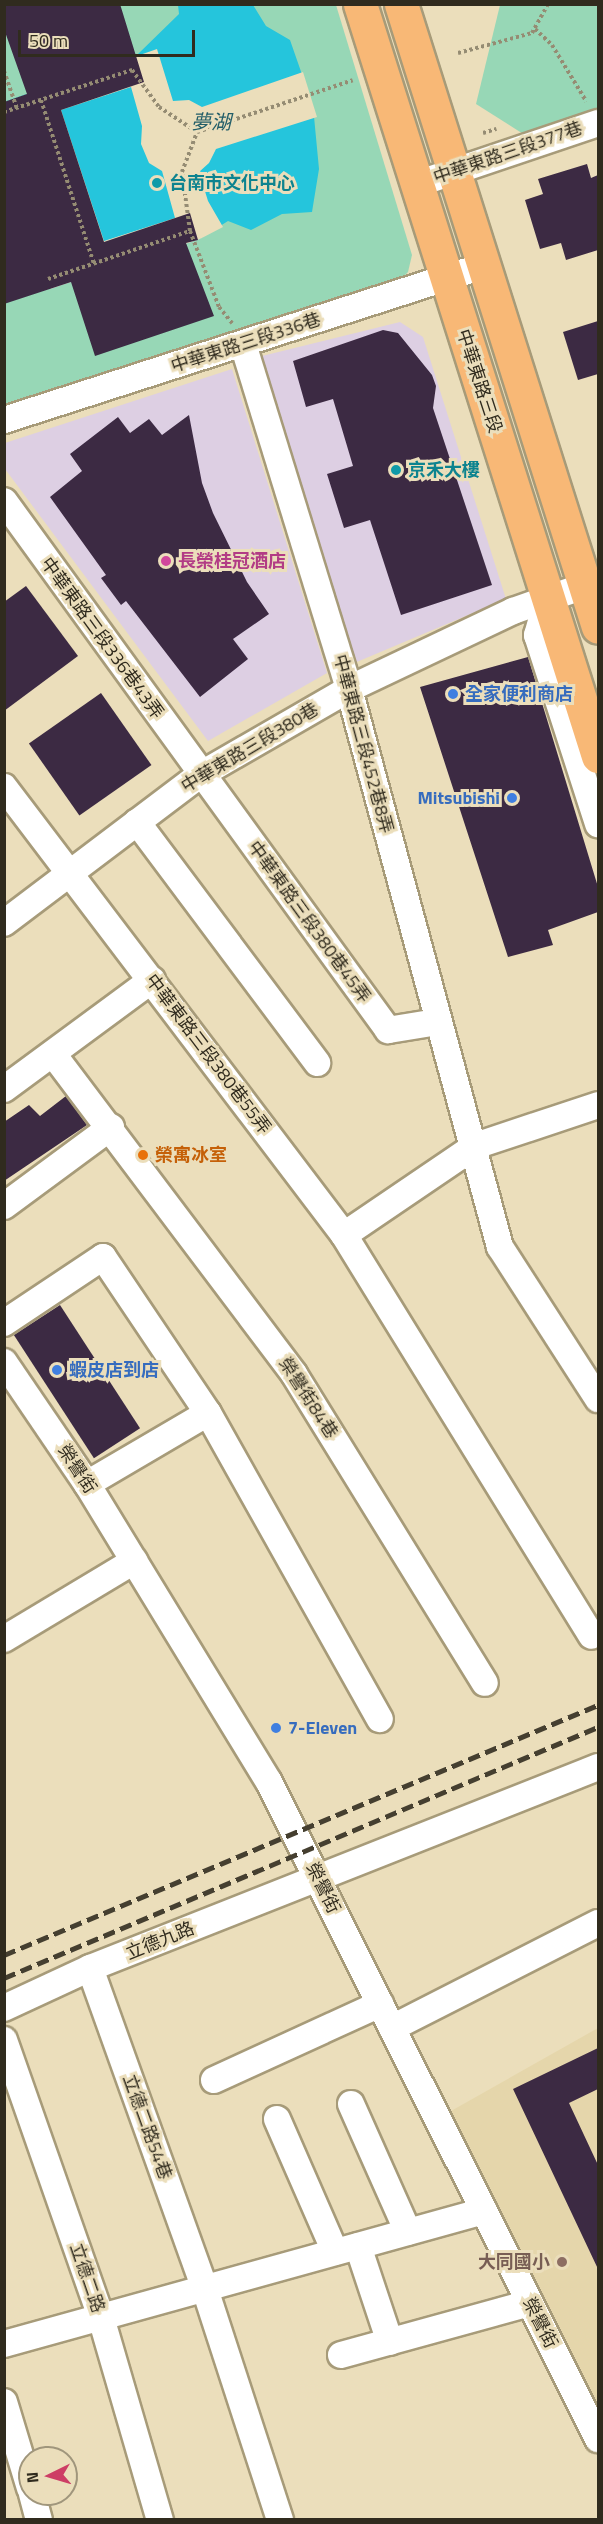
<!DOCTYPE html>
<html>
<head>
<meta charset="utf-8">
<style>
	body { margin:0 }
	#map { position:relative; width:603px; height:2524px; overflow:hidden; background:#ebdebb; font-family:"Titillium Web","Noto Sans TC",sans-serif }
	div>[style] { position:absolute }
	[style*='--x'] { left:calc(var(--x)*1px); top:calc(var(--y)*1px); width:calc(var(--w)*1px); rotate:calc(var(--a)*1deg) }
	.commercial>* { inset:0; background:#ddcfe3 }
	.built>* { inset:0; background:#e5d6ab }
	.green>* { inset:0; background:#97d7b6 }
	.water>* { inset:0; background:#25c5dc }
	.pier>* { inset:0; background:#ebdebb }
	.building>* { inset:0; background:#3c2a43; transform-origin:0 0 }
	.path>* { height:4px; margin-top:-2px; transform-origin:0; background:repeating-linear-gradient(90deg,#958c73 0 3px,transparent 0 6px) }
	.roads { filter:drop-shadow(2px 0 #a79b79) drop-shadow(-2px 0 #a79b79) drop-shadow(0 2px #a79b79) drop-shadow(0 -2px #a79b79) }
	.minor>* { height:26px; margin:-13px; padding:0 13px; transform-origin:13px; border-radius:13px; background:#fff }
	.major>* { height:33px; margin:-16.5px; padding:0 16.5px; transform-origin:16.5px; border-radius:16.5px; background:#f8b876 }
	.rail>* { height:4.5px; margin-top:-2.25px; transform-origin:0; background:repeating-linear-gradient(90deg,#453f30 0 12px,transparent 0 18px) }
	.dots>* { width:16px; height:16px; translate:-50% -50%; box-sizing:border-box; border:3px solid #ebdebb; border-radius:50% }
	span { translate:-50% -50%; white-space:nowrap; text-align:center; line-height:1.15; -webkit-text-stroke:6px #ebdebb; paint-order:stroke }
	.street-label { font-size:18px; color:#302b1e }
	.culture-label { font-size:18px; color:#0d838f; font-weight:700 }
	.left { translate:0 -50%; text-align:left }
	.hotel-label { font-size:18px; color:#b23c85; font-weight:700 }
	.shop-label { font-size:18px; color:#366cbe; font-weight:700 }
	.right { translate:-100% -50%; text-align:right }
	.food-label { font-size:18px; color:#c56008; font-weight:700 }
	.education-label { font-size:18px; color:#785e54; font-weight:700 }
	.water-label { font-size:20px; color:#235e68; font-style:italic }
	.frame { position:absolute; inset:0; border:6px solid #302b1e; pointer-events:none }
	.north { position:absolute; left:18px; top:2446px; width:60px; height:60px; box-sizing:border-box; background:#ebdebb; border:2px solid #a0967c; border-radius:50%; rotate:265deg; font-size:16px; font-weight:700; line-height:24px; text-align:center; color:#302b1e }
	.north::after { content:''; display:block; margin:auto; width:21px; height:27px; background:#cd3e65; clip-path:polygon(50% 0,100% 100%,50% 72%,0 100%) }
	.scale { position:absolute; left:18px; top:30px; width:177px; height:27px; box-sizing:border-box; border:3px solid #302b1e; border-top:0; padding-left:8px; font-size:18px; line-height:21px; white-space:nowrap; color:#302b1e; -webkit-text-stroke:4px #ebdebb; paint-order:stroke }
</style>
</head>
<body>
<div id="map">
	<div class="commercial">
		<div style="clip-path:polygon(400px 322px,423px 337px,506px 599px,352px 664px,254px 358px)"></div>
		<div style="clip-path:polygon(232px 369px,327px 673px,208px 741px,5px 469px,5px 443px)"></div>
	</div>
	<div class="built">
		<div style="clip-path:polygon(598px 2028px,598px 2412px,451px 2111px)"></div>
	</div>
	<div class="green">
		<div style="clip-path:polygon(5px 5px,336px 5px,412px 255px,408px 272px,394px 287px,5px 412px)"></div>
		<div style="clip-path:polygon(500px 5px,598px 5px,598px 112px,528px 137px,476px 104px)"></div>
	</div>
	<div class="water">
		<div style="clip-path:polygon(178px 5px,253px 5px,266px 26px,290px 40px,313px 106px,319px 169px,312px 212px,282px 214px,251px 230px,228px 221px,198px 240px,51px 289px,4px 102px,137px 55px,179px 14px)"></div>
	</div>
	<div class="pier">
		<div style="clip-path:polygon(evenodd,157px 49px,173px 101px,189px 100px,202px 107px,303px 72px,317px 117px,216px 149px,209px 163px,199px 172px,208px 201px,223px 227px,198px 240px,51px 289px,4px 121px,5px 102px,157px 49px,131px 87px,142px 126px,141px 144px,149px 163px,162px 171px,175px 218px,104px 241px,61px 110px,131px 87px)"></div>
	</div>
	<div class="building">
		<div style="clip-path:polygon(4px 4px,120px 4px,144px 82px,61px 110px,104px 242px,190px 213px,198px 240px,186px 243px,214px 316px,95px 356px,71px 282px,4px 304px,4px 102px,27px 94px,4px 29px)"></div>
		<div style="clip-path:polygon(587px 164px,591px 178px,598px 175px,598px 250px,566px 260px,561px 243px,540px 249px,525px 200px,543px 194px,538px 179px)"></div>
		<div style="clip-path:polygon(598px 321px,598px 374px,578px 380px,563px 332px)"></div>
		<div style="clip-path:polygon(383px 330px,398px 333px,432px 375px,436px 386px,433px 408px,492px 585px,401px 615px,370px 520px,344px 528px,327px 474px,353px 466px,333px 399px,306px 407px,293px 361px)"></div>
		<div style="clip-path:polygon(189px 415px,202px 483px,213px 513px,247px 582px,269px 614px,233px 639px,248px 659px,200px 697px,126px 601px,121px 605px,101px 578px,106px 575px,50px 497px,82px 471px,70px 454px,118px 417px,130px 433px,149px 419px,162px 435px)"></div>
		<div style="clip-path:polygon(26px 586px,78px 656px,4px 711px,4px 602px)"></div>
		<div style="clip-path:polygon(528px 657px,598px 887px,598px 912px,548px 930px,553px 945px,508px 957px,420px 687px)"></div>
		<div style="left:101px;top:693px;width:88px;height:88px;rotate:55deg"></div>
		<div style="clip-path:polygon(66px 1096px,87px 1125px,4px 1181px,4px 1122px,29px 1105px,40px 1116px)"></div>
		<div style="left:60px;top:1305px;width:147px;height:55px;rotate:57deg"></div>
		<div style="clip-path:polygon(598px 2048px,598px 2089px,569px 2103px,598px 2165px,598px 2269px,513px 2089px)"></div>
	</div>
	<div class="path">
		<div style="--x:535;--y:29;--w:23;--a:43"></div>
		<div style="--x:552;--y:45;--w:66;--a:58.7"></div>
		<div style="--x:458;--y:53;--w:77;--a:-15.1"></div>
		<div style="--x:532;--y:33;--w:33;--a:-61"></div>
		<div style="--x:4;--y:71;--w:39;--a:71"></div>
		<div style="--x:41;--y:100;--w:172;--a:72.1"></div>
		<div style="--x:4;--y:112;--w:135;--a:-18.2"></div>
		<div style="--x:132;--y:70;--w:46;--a:53.9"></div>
		<div style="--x:159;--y:107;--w:45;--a:33.3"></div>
		<div style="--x:197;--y:132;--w:164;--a:-18.4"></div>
		<div style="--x:483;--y:133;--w:14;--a:-17"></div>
		<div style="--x:190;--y:231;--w:81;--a:69.1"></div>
		<div style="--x:219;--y:307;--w:21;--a:51"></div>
		<div style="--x:48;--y:279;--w:150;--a:-18.7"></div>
		<div style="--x:190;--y:231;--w:60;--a:-97.7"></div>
		<div style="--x:182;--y:172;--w:43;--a:-69.4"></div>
	</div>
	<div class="roads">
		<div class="minor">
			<div style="--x:417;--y:184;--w:191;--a:-18.6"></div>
			<div style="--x:243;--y:344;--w:361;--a:72.9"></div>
			<div style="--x:349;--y:689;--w:578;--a:74.86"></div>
			<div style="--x:500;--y:1247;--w:181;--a:57.2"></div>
			<div style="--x:4;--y:420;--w:506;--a:-17.83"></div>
			<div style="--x:4;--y:501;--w:654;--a:54.02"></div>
			<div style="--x:388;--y:1030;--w:50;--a:-9.3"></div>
			<div style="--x:548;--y:597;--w:40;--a:106"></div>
			<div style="--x:537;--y:635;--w:199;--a:72.1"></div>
			<div style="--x:4;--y:787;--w:562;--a:52.8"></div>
			<div style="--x:344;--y:1235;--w:471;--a:58.3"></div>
			<div style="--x:137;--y:822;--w:301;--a:53.2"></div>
			<div style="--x:4;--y:923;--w:246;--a:-37.1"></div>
			<div style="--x:200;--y:775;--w:172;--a:-30"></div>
			<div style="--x:349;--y:689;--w:182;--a:-25.4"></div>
			<div style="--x:513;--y:611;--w:90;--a:-19.4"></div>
			<div style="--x:53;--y:1054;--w:401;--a:53"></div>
			<div style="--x:294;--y:1374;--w:363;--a:58.3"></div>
			<div style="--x:4;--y:1089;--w:184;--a:-36.4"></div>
			<div style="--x:4;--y:1206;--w:133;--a:-36.4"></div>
			<div style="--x:344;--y:1235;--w:158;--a:-34.2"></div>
			<div style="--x:475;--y:1146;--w:130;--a:-18.4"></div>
			<div style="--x:4;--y:1323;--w:119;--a:-33.7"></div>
			<div style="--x:103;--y:1257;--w:188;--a:56.1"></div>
			<div style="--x:4;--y:1362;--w:148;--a:55.8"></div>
			<div style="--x:87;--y:1484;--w:349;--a:58.6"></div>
			<div style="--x:269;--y:1782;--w:735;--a:63.4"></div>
			<div style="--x:87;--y:1484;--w:140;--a:-30.4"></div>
			<div style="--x:208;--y:1413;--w:351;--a:60.7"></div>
			<div style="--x:4;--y:1639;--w:152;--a:-31"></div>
			<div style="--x:90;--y:1968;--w:338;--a:70.3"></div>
			<div style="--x:204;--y:2286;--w:246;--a:72"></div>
			<div style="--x:4;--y:2008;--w:95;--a:-24.9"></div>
			<div style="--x:90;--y:1968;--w:546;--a:-21.59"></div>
			<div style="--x:392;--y:2028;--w:231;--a:-27"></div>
			<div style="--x:4;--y:2040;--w:290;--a:70.7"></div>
			<div style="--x:100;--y:2314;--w:215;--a:73.8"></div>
			<div style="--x:214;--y:2080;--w:183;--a:-24.6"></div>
			<div style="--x:351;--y:2104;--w:140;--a:66"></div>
			<div style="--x:277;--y:2119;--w:145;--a:66.4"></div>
			<div style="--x:358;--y:2246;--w:101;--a:71.6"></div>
			<div style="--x:4;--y:2344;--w:498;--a:-15.5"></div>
			<div style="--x:341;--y:2355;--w:196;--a:-15.4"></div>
			<div style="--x:4;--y:2402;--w:90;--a:73.2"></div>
			<div style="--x:32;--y:2494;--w:27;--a:75"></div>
		</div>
		<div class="major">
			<div style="--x:360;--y:4;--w:789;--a:72.44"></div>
			<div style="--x:401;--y:4;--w:653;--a:72.45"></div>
		</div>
	</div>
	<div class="rail">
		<div style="--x:4;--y:1955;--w:644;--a:-22.83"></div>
		<div style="--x:4;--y:1978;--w:645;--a:-22.91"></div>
	</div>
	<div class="dots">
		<div style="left:157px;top:183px;background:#0f9aa8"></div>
		<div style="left:396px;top:470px;background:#0f9aa8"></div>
		<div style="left:166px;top:561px;background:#d1479c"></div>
		<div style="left:453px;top:694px;background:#3f7fe0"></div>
		<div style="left:512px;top:798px;background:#3f7fe0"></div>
		<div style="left:143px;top:1155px;background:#e8710a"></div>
		<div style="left:57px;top:1370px;background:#3f7fe0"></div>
		<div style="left:276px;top:1728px;background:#3f7fe0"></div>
		<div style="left:562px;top:2262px;background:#8d6e63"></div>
	</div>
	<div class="street-label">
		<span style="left:508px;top:153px;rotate:-19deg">中華東路三段377巷</span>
		<span style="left:246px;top:343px;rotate:-18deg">中華東路三段336巷</span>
		<span style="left:479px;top:381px;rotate:72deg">中華東路三段</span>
		<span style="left:102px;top:638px;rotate:54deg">中華東路三段336巷43弄</span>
		<span style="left:363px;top:744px;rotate:75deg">中華東路三段452巷8弄</span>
		<span style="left:250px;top:748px;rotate:-31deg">中華東路三段380巷</span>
		<span style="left:309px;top:922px;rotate:54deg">中華東路三段380巷45弄</span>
		<span style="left:208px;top:1054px;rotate:53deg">中華東路三段380巷55弄</span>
		<span style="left:308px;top:1398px;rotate:57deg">榮譽街84巷</span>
		<span style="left:77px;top:1469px;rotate:57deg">榮譽街</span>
		<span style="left:323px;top:1888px;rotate:64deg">榮譽街</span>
		<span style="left:160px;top:1941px;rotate:-22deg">立德九路</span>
		<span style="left:147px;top:2127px;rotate:70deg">立德二路54巷</span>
		<span style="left:87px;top:2278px;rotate:71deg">立德二路</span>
		<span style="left:540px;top:2323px;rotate:63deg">榮譽街</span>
	</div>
	<div class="culture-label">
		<span class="left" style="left:169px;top:183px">台南市文化中心</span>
		<span class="left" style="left:408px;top:470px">京禾大樓</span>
	</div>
	<div class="hotel-label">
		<span class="left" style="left:178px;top:561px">長榮桂冠酒店</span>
	</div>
	<div class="shop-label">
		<span class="left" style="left:465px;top:694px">全家便利商店</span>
		<span class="right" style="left:500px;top:798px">Mitsubishi</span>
		<span class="left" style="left:69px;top:1370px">蝦皮店到店</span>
		<span class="left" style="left:288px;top:1728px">7-Eleven</span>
	</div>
	<div class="food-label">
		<span class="left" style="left:155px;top:1155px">榮寓冰室</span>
	</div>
	<div class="education-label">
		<span class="right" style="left:550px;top:2262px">大同國小</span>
	</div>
	<div class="water-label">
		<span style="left:211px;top:121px">夢湖</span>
	</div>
	<div class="frame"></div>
	<div class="north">N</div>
	<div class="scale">50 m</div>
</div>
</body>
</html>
